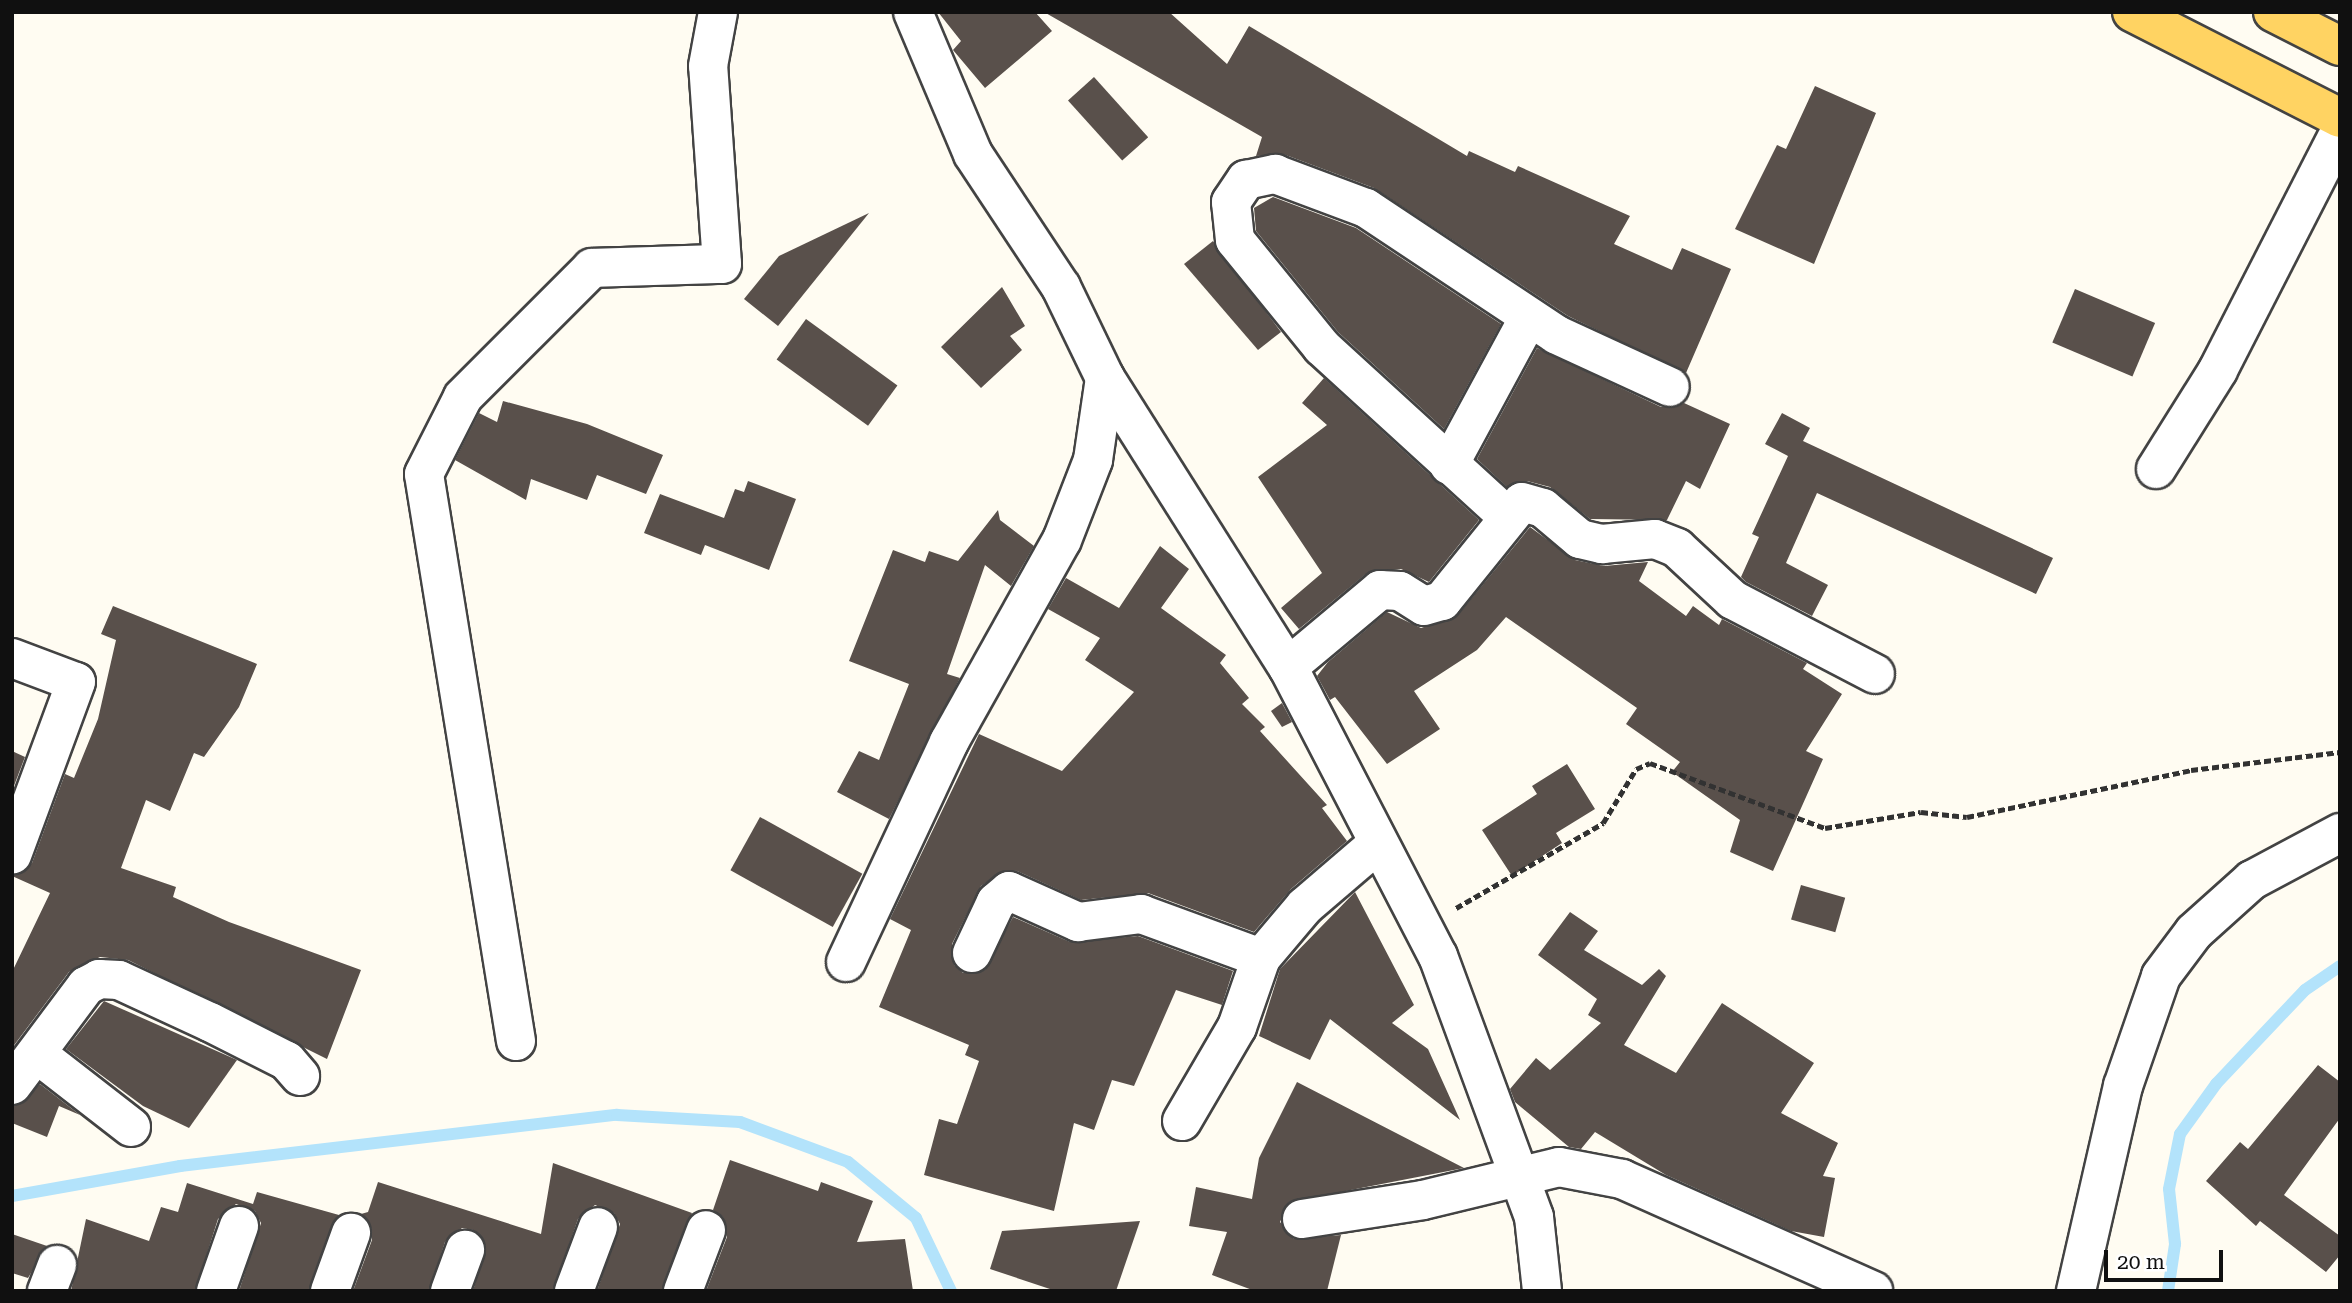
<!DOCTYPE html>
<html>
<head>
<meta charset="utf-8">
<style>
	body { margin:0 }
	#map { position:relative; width:2352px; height:1303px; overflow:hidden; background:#fffcf2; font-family:"Roboto Serif",serif }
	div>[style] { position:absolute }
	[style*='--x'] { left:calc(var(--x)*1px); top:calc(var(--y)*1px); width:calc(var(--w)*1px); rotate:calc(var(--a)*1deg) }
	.stream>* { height:12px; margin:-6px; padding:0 6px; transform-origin:6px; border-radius:6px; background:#b3e3fb }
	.building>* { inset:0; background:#59504b; transform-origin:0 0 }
	.path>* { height:4.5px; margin-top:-2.25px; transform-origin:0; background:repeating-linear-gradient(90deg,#323232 0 7px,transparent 0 10.5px) }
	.roads { filter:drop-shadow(2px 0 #434343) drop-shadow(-2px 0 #434343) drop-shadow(0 2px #434343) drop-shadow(0 -2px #434343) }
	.minor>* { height:38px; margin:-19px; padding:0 19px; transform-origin:19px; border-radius:19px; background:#fff }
	.major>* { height:38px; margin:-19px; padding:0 19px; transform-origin:19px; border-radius:19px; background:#ffd362 }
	span { translate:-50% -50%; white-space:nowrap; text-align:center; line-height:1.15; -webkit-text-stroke:7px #fff; paint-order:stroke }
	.frame { position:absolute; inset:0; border:14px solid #101010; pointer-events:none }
	.scale { position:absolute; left:2104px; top:1250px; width:119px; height:32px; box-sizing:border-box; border:4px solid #101010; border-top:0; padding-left:9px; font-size:21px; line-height:24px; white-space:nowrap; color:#101010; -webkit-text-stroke:5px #fff; paint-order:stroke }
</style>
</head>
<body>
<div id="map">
	<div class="stream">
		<div style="--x:12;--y:1196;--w:171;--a:-10.1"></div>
		<div style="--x:180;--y:1166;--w:440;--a:-6.7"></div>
		<div style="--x:617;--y:1115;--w:123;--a:3.3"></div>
		<div style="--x:740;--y:1122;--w:115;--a:20.3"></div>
		<div style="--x:848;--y:1162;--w:88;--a:39.5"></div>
		<div style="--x:916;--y:1218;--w:81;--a:64.4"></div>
		<div style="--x:2168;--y:1291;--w:48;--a:-81.5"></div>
		<div style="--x:2175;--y:1244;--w:55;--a:-96.2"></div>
		<div style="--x:2169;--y:1189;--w:56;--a:-78.7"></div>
		<div style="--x:2180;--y:1134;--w:62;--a:-54.2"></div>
		<div style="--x:2216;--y:1084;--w:129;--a:-46.6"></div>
		<div style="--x:2305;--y:990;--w:42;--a:-34.4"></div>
	</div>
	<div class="building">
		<div style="clip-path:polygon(938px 12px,1035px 12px,1052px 31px,985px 88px,953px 50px,961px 41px)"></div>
		<div style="clip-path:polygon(1044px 12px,1169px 12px,1227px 64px,1249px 26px,1467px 156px,1469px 151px,1515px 172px,1518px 166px,1630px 216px,1614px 244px,1672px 270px,1682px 248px,1731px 269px,1686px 373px,1568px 316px,1374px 188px,1283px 154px,1256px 156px,1262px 137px)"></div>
		<div style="left:1094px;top:77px;width:81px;height:35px;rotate:48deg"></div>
		<div style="clip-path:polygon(1815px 86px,1876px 113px,1814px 264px,1735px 229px,1777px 145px,1786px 149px)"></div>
		<div style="clip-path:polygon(1273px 197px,1356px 228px,1501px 324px,1444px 429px,1338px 332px,1256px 231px,1254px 208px)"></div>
		<div style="clip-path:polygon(869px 213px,778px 326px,744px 299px,779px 256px)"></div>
		<div style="clip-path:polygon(1213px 241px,1281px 332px,1258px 350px,1184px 264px)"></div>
		<div style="clip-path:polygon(1002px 287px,1025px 326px,1010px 336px,1022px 350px,981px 388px,941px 347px)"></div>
		<div style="left:2075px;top:289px;width:87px;height:58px;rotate:23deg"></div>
		<div style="left:806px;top:319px;width:113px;height:50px;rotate:36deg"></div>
		<div style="clip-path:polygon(1537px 348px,1661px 407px,1684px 403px,1730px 424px,1700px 489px,1686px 481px,1667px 520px,1590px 519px,1550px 487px,1527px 481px,1507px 487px,1477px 459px)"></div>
		<div style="clip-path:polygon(1324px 378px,1479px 520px,1429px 582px,1401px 569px,1367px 573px,1299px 629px,1281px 608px,1322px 573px,1258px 477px,1327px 425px,1302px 403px)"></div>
		<div style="clip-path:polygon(503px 401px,587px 424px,663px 455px,646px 494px,597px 475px,587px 500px,531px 479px,526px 500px,455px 460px,479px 413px,497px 422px)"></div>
		<div style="clip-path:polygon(1782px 413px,1810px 428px,1803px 441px,2053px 558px,2036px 594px,1817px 493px,1786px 563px,1828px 585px,1812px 616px,1746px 582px,1741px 577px,1759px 537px,1752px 534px,1788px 456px,1765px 444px)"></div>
		<div style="clip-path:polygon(748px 481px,796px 499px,769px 570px,705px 545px,701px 555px,644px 533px,660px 494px,724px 518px,735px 489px,744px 492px)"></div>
		<div style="clip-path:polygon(998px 510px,1000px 520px,1034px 546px,1011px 586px,985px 565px,947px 674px,960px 678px,889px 819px,837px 792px,859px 751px,879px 760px,909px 684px,849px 661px,893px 550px,925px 562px,929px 551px,958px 561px)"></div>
		<div style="clip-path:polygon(1530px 527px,1575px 560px,1604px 566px,1648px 562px,1639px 581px,1686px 616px,1693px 606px,1719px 625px,1722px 619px,1807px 663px,1803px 669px,1842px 694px,1806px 751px,1823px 759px,1773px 871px,1730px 852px,1740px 820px,1672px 772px,1680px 762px,1626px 724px,1637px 708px,1506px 617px,1477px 650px,1414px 691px,1440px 729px,1387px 764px,1335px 697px,1330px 700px,1317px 676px,1328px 662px,1387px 612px,1421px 628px,1458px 615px)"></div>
		<div style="clip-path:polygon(1160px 546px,1189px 569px,1161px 608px,1226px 655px,1220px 663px,1249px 698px,1242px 704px,1265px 727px,1260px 731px,1327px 805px,1322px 808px,1347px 841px,1291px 889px,1254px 932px,1148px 893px,1081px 900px,1017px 871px,1005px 870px,981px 886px,952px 944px,954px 965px,963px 973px,985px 970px,1013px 917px,1070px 942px,1138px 936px,1233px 971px,1222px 1005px,1176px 990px,1134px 1086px,1112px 1080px,1094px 1130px,1074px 1123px,1054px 1211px,924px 1175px,939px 1119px,957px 1124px,979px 1061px,965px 1055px,969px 1045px,879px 1007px,911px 930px,890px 919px,979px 734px,1062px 771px,1134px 692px,1085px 660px,1100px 638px,1048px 609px,1066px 578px,1119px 608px)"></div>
		<div style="clip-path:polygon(113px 606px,257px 664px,239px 707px,204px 757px,194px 753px,170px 811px,146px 800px,121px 868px,176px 887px,173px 897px,229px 922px,361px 970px,327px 1059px,128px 960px,100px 957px,69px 972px,12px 1048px,12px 972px,50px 893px,12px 876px,32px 863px,65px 774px,74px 778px,98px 719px,116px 640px,101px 634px)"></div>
		<div style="clip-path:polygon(1282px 703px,1292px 722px,1282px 727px,1271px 711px)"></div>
		<div style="clip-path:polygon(12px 751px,25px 757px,12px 791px)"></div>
		<div style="clip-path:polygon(1567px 764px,1595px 809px,1556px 833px,1562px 843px,1512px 876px,1482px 830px,1537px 794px,1532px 786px)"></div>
		<div style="left:760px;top:817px;width:117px;height:61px;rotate:29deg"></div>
		<div style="left:1801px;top:885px;width:46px;height:36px;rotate:16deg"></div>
		<div style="clip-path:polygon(1355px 892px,1414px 1005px,1392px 1023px,1428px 1049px,1460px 1120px,1330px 1019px,1310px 1060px,1259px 1036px,1280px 969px)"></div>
		<div style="clip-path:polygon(1570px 912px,1598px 931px,1584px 950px,1642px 985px,1659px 969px,1666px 976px,1624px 1045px,1676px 1073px,1722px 1003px,1814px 1063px,1781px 1113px,1838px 1143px,1823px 1176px,1835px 1178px,1824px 1237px,1791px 1231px,1666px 1175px,1595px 1132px,1581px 1149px,1569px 1147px,1515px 1102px,1510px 1089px,1536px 1058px,1550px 1070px,1601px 1023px,1588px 1015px,1597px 999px,1538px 955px)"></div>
		<div style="clip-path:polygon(104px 1001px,237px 1060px,189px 1128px,143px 1106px,66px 1049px)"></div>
		<div style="clip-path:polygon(2318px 1065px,2340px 1082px,2340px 1118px,2284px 1195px,2340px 1236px,2340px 1255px,2326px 1272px,2260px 1221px,2256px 1226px,2206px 1181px,2240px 1142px,2248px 1149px)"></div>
		<div style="clip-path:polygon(1297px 1082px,1464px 1168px,1289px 1202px,1280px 1222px,1294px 1239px,1341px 1235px,1327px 1291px,1255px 1291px,1212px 1275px,1227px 1232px,1189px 1226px,1196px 1187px,1252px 1199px,1259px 1158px)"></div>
		<div style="clip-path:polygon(40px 1084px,80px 1115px,59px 1106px,47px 1137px,12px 1123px,12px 1106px)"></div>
		<div style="clip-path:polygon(730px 1160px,818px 1191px,821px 1182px,873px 1201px,857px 1242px,905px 1239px,913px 1291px,706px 1291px,727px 1237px,723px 1217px,713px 1210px)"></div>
		<div style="clip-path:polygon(553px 1163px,692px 1213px,662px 1291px,597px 1291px,620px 1224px,614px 1213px,595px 1205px,578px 1219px,553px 1291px,473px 1291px,486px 1246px,473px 1230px,462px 1228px,445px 1242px,429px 1291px,353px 1291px,372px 1240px,372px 1229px,361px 1214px,368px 1212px,378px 1182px,541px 1234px)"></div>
		<div style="clip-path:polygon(187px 1183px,253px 1204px,257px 1192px,339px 1215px,309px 1291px,239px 1291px,261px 1223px,255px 1211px,236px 1204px,218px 1219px,195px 1291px,71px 1291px,86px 1219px,149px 1241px,161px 1207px,178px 1212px)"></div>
		<div style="clip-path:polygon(1140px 1221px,1116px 1291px,1056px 1291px,990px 1269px,1002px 1231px)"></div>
		<div style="clip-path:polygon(12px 1234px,47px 1246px,28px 1278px,12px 1273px)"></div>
	</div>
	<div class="path">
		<div style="--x:1456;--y:908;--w:170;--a:-30"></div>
		<div style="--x:1603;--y:823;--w:63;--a:-58.6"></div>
		<div style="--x:1636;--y:769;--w:15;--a:-23"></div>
		<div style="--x:1650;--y:763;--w:187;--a:20.4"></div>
		<div style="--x:1825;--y:828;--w:97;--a:-9.5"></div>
		<div style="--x:1921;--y:812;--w:46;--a:6.2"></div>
		<div style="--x:1967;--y:817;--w:229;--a:-11.8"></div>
		<div style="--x:2191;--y:770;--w:150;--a:-6.9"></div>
	</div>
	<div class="roads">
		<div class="minor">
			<div style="--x:913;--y:12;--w:154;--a:67.1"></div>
			<div style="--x:973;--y:154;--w:159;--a:56.5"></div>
			<div style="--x:1061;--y:287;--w:101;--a:64.2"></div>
			<div style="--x:1105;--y:378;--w:342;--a:57.7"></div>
			<div style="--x:1288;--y:667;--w:326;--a:62.6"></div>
			<div style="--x:1438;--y:956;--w:278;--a:69.8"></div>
			<div style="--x:1534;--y:1217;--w:74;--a:83.8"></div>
			<div style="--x:1449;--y:465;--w:168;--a:-61.6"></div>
			<div style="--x:2156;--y:469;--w:117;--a:-57.9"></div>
			<div style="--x:2218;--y:370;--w:267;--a:-62.9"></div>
			<div style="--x:1508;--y:517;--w:252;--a:-137.6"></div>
			<div style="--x:1322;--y:347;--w:138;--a:-129.1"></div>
			<div style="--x:1235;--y:240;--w:38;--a:-96"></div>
			<div style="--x:1231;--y:202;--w:27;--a:-56"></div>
			<div style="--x:1246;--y:180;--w:30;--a:-12"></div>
			<div style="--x:1275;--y:174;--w:97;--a:20.5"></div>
			<div style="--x:1366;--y:208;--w:229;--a:33.6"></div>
			<div style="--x:1557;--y:335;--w:124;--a:24.7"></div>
			<div style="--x:12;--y:658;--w:68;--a:20.6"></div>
			<div style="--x:76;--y:682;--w:184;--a:110.3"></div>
			<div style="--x:1288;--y:667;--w:120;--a:-39.9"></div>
			<div style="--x:1380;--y:590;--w:20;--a:3"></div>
			<div style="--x:1400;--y:591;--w:28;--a:32"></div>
			<div style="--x:1424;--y:606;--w:19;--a:-16"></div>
			<div style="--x:1442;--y:601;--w:127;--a:-51.1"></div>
			<div style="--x:1522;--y:502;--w:22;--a:16"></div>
			<div style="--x:1543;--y:508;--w:48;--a:40"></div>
			<div style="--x:1580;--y:539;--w:23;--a:13"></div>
			<div style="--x:1602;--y:544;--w:53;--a:-5.4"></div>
			<div style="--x:1655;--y:539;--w:24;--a:22"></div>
			<div style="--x:1677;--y:548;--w:76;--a:42.9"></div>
			<div style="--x:1733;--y:600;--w:160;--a:27.5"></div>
			<div style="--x:972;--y:953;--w:56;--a:-64.8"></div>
			<div style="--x:996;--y:902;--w:17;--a:-40"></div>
			<div style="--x:1009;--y:891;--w:76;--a:24.2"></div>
			<div style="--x:1078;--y:922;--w:64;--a:-7.2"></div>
			<div style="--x:1141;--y:914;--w:128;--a:20.1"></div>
			<div style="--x:846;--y:962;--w:243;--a:-64.9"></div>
			<div style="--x:949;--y:742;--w:231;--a:-60.8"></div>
			<div style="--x:1062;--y:540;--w:86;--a:-68.8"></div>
			<div style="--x:1093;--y:460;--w:83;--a:-81.7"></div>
			<div style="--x:516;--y:1041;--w:574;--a:-99.22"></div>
			<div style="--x:424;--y:474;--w:86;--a:-63.1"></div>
			<div style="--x:463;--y:397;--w:182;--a:-45"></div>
			<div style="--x:592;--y:268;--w:130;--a:-1.8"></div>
			<div style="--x:722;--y:264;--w:198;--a:-94"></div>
			<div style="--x:708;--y:66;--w:55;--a:-79.5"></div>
			<div style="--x:37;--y:1054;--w:119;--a:37.8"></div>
			<div style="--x:12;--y:1085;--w:124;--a:-53.2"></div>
			<div style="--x:86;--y:986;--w:15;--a:-28"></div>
			<div style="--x:99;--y:979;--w:20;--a:3"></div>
			<div style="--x:119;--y:980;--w:100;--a:24.8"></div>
			<div style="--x:210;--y:1022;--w:86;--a:26.9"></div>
			<div style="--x:287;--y:1061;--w:20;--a:49"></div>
			<div style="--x:1182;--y:1121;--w:109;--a:-59.7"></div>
			<div style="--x:1237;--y:1027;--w:73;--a:-70.8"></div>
			<div style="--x:1261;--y:958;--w:68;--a:-49.8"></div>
			<div style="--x:1305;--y:906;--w:92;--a:-40.6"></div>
			<div style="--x:1302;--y:1219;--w:122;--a:-8.9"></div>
			<div style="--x:1423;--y:1200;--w:140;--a:-13.6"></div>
			<div style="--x:1559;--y:1167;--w:64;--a:10.8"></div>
			<div style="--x:1622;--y:1179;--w:275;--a:24"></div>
			<div style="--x:47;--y:1291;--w:28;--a:-69"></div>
			<div style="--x:216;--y:1291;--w:69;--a:-70.5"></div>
			<div style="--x:330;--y:1291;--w:62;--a:-70.1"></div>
			<div style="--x:450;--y:1291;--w:44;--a:-69.9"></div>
			<div style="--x:574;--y:1291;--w:68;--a:-69.4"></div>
			<div style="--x:683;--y:1291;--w:65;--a:-69.3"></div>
			<div style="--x:2076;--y:1291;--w:210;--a:-77.1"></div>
			<div style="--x:2123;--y:1086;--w:116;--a:-70.9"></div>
			<div style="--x:2161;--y:976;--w:55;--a:-53.1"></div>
			<div style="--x:2194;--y:932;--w:78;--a:-41.9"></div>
			<div style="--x:2252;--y:880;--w:100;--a:-28.1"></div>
		</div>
		<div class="major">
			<div style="--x:2132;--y:12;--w:233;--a:27"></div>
			<div style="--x:2273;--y:12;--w:75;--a:26.9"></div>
		</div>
	</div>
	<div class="frame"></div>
	<div class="scale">20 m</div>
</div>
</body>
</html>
